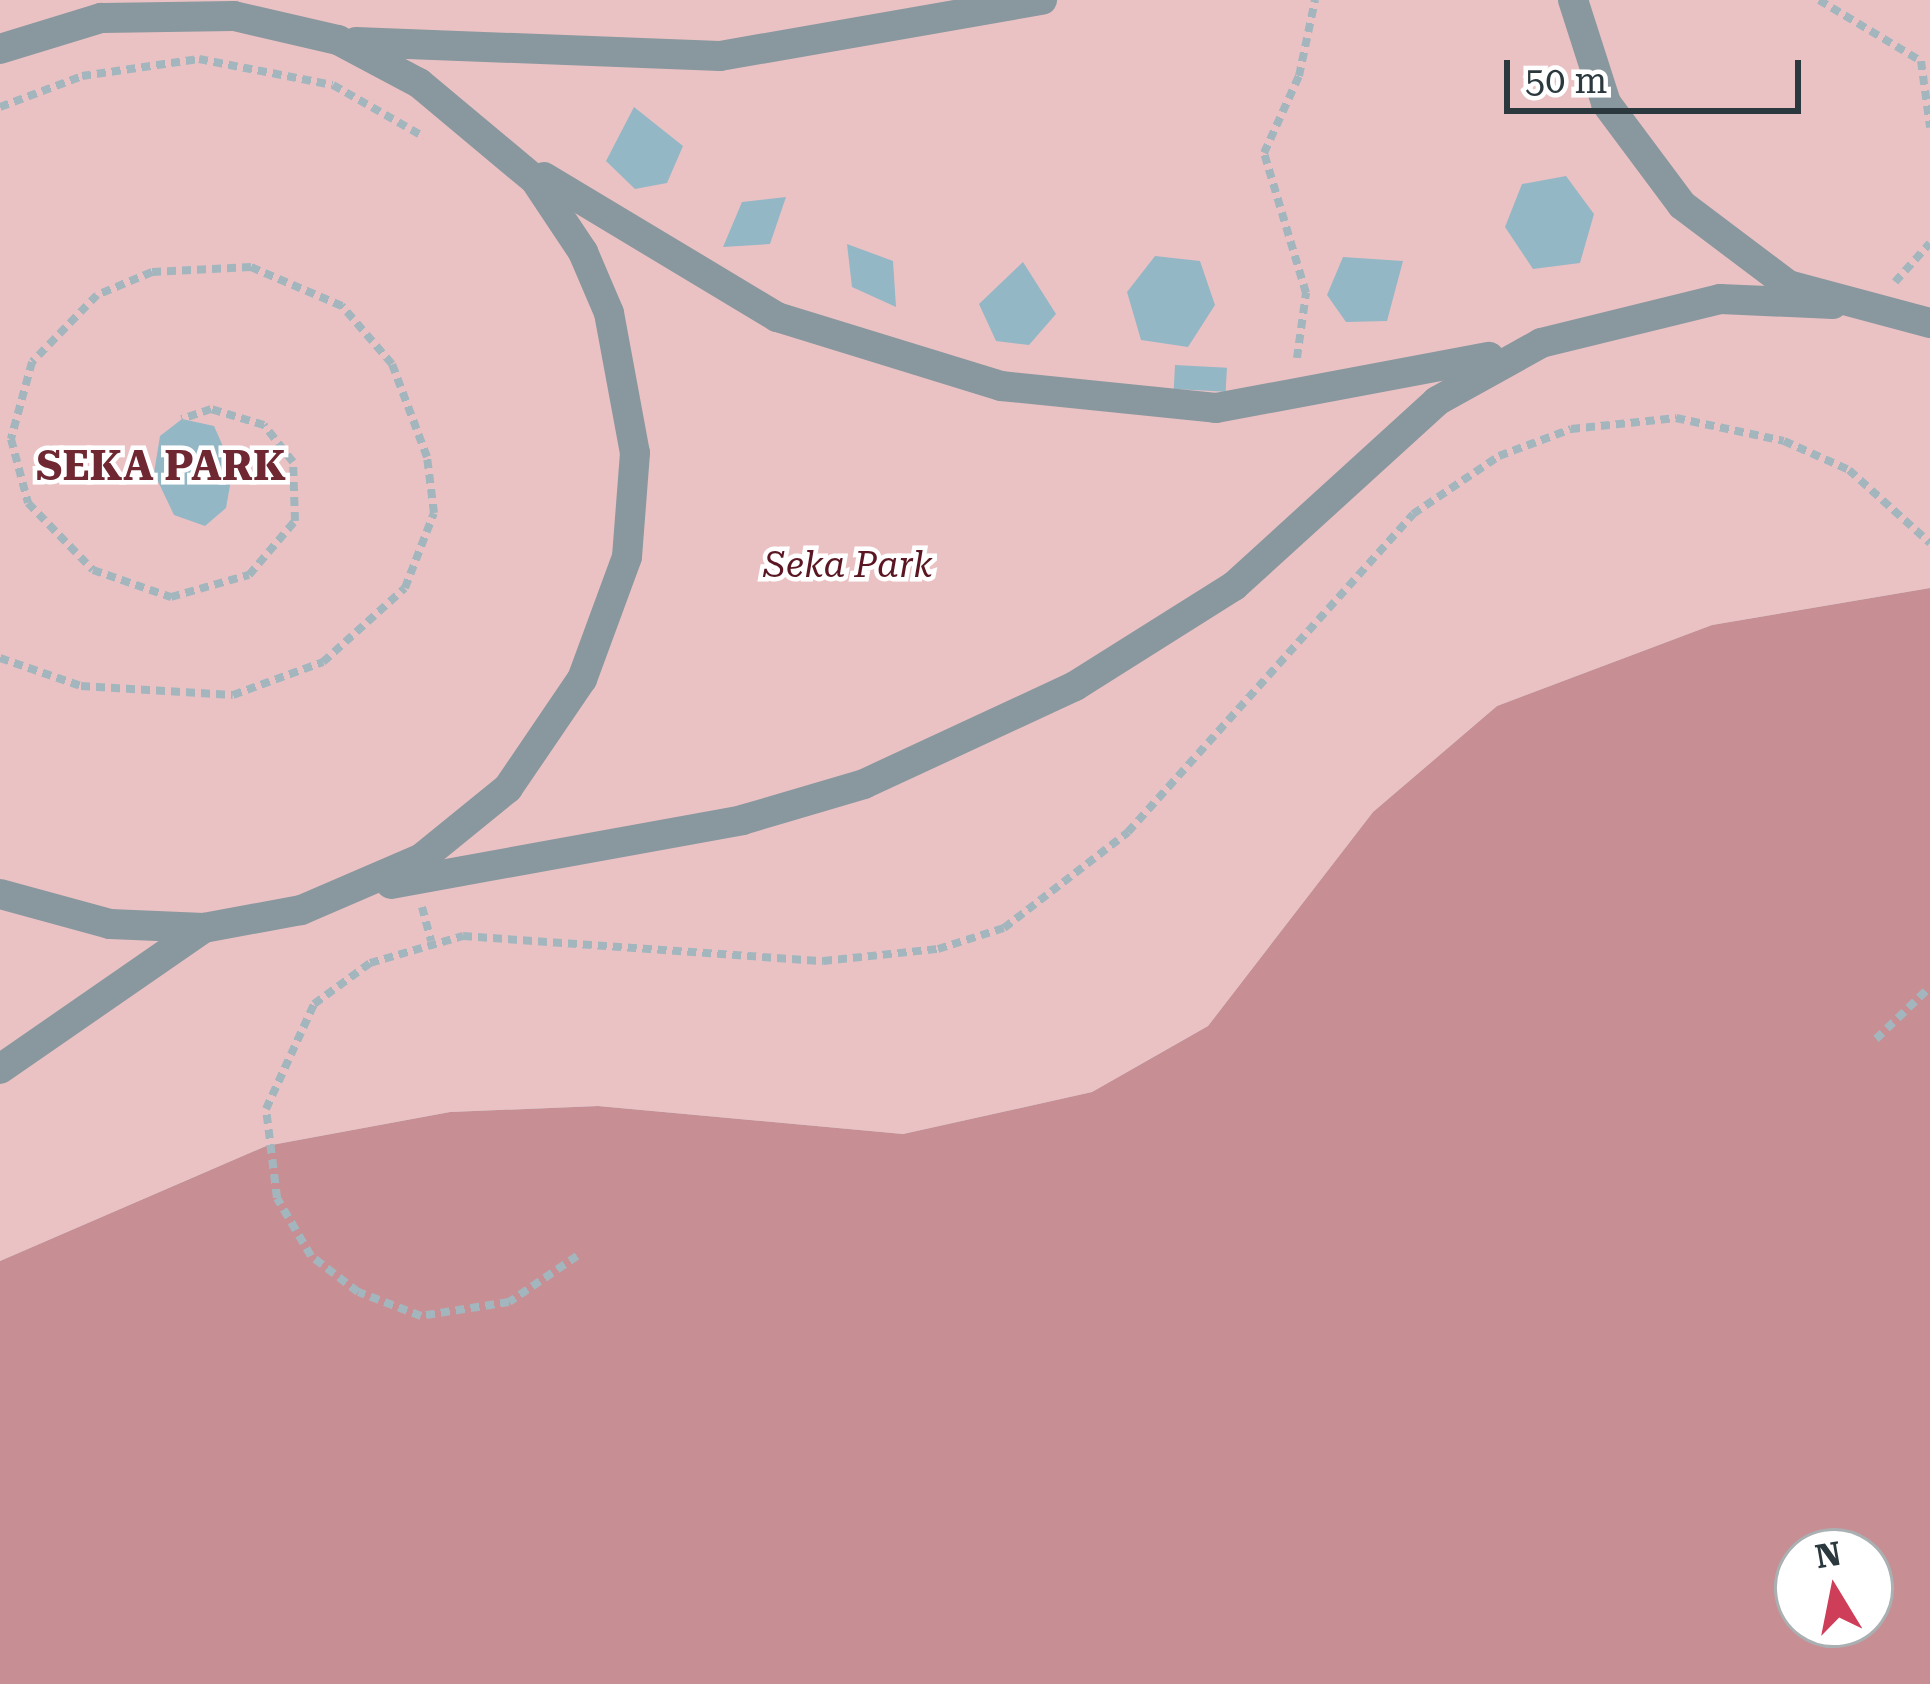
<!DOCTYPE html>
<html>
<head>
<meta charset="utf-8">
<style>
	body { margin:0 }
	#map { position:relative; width:1930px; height:1684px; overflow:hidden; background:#def4fd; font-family:"Roboto Serif",serif }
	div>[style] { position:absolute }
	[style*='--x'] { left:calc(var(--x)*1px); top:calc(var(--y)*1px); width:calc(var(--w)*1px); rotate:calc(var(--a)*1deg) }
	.green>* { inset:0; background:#ebc2c4 }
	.water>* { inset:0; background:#c78f93 }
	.building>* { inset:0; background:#94b7c6; transform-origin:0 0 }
	.path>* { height:8px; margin-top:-4px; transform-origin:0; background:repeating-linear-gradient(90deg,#a3b6be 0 9px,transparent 0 15px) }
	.minor>* { height:30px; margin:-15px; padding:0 15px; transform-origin:15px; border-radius:15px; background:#89989e }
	span { translate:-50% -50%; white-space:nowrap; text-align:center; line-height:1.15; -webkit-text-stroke:9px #fff; paint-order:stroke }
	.park-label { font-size:36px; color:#5a1622; font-style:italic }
	.quarter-label { font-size:42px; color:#6f2832; font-weight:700 }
	.north { position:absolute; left:1774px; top:1528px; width:120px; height:120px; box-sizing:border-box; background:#fff; border:3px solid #aab0b2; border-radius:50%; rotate:350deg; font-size:33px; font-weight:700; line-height:48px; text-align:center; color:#2b393f }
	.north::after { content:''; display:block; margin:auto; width:42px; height:54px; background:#ce3e58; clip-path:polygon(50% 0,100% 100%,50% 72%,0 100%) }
	.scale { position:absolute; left:1504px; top:60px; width:297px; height:54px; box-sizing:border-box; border:6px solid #2b393f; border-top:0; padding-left:15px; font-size:36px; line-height:42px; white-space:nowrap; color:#2b393f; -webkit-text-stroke:9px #fff; paint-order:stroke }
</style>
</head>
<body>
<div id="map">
	<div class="green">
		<div style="clip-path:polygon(0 0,1930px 0,1930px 588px,1712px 625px,1497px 706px,1373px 812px,1208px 1026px,1092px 1092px,903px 1134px,598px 1106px,450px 1112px,266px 1146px,0 1261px)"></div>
	</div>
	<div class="water">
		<div style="clip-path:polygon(evenodd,1930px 588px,1930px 1684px,0 1684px,0 1261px,266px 1146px,450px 1112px,598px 1106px,903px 1134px,1092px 1092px,1208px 1026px,1373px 812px,1497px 706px,1712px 625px,1930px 588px,1798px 1552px,1870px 1552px,1870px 1624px,1798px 1624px,1798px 1552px)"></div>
	</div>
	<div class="building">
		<div style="clip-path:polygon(634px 107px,683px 146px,667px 183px,635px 189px,606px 161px)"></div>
		<div style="clip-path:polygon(1566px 176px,1594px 214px,1580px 263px,1533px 269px,1505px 227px,1522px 184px)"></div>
		<div style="clip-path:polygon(786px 197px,770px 244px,723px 247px,742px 202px)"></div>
		<div style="clip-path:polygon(847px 244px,893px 261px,896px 307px,852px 287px)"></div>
		<div style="clip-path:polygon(1155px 256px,1200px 261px,1215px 305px,1188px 347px,1141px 340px,1127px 292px)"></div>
		<div style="clip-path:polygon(1343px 257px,1403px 261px,1387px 321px,1346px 322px,1327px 295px)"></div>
		<div style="clip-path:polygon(1023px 262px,1056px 314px,1029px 345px,996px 341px,979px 304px)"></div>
		<div style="left:1175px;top:365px;width:52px;height:24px;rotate:3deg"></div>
		<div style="clip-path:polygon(182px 419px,214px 426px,233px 469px,226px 508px,205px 526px,174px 515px,154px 473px,160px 436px)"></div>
	</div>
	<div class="path">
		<div style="--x:1819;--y:0;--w:119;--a:30.9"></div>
		<div style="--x:1921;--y:61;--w:67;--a:82.2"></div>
		<div style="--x:0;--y:107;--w:88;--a:-20.7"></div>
		<div style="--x:82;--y:76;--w:118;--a:-8.3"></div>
		<div style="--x:199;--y:59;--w:136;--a:11"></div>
		<div style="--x:333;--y:85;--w:105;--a:29.7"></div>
		<div style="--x:1895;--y:282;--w:52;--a:-48.1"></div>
		<div style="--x:1297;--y:358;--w:66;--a:-82.1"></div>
		<div style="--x:1306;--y:293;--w:146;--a:-106.7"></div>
		<div style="--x:1264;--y:153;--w:85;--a:-65.6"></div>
		<div style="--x:1299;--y:76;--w:78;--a:-78.1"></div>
		<div style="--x:0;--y:658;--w:86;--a:19.1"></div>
		<div style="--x:81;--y:686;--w:152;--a:3.4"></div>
		<div style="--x:233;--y:695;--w:96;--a:-20.1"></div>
		<div style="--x:323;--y:662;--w:110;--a:-42.1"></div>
		<div style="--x:405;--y:588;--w:80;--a:-68.9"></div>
		<div style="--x:434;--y:513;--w:56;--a:-97.1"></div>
		<div style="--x:427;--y:457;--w:99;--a:-110.6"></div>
		<div style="--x:392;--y:364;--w:77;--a:-130.8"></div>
		<div style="--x:342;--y:306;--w:99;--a:-156.8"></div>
		<div style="--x:251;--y:267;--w:99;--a:177.1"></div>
		<div style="--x:152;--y:272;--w:60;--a:157.3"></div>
		<div style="--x:97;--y:295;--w:93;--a:134.1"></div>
		<div style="--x:32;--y:362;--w:80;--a:105.3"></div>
		<div style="--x:11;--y:439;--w:66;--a:75.1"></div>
		<div style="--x:28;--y:503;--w:93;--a:45.9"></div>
		<div style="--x:93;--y:570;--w:83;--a:19.1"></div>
		<div style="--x:171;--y:597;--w:81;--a:-15.8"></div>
		<div style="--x:249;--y:575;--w:71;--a:-49.6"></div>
		<div style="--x:295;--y:521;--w:59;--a:-91.9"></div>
		<div style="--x:293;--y:462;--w:47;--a:-128.1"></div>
		<div style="--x:264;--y:425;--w:55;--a:-163.2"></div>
		<div style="--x:211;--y:409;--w:31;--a:161"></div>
		<div style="--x:422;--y:907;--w:35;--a:75"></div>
		<div style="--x:1876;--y:1039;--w:75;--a:-43.9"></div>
		<div style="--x:577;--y:1256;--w:82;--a:145.9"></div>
		<div style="--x:509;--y:1302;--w:89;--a:171"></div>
		<div style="--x:421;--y:1316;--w:67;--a:-159.1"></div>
		<div style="--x:358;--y:1292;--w:59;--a:-142.5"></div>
		<div style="--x:311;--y:1256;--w:67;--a:-120.4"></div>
		<div style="--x:277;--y:1198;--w:90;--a:-97"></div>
		<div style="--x:266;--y:1109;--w:115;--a:-65.4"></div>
		<div style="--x:314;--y:1004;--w:69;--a:-36.2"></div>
		<div style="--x:370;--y:963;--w:97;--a:-16.2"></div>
		<div style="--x:463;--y:936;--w:361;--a:4"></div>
		<div style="--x:823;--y:961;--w:116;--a:-6"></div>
		<div style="--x:938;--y:949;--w:69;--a:-17.7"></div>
		<div style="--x:1004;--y:928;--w:157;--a:-37.7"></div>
		<div style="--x:1128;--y:832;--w:427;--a:-48.1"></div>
		<div style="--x:1413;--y:514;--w:104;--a:-34"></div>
		<div style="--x:1499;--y:456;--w:77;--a:-20.6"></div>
		<div style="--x:1571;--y:429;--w:106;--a:-6"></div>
		<div style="--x:1676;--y:418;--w:110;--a:12"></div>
		<div style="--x:1784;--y:441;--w:71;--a:24"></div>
		<div style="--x:1849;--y:470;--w:109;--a:42"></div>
	</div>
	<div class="minor">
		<div style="--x:1573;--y:0;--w:108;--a:72.2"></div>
		<div style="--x:1606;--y:103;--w:127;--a:53.3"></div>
		<div style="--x:1682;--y:205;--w:133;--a:37"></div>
		<div style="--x:1788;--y:285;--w:147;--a:15"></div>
		<div style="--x:356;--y:42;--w:364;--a:2.2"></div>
		<div style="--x:720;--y:56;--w:327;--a:-9.9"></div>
		<div style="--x:0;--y:49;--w:106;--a:-17.1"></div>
		<div style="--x:101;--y:18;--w:133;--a:-0.9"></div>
		<div style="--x:234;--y:16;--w:107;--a:13"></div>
		<div style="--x:338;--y:40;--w:92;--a:28"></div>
		<div style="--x:419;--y:83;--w:151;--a:39.9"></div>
		<div style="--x:535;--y:180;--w:87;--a:56.3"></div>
		<div style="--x:583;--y:252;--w:66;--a:66.9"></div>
		<div style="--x:609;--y:313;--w:142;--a:79.5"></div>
		<div style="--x:635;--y:453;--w:104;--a:94.4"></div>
		<div style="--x:627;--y:557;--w:130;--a:110.2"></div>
		<div style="--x:582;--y:679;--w:132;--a:124.2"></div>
		<div style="--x:508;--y:788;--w:111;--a:140.9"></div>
		<div style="--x:422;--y:858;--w:132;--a:156.7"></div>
		<div style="--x:301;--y:910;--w:99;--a:169.5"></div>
		<div style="--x:204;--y:928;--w:94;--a:-177.6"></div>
		<div style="--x:110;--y:924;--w:114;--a:-164.7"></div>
		<div style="--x:544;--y:177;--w:272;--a:31"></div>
		<div style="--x:777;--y:317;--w:234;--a:17.1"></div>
		<div style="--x:1001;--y:386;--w:216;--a:5.8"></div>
		<div style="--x:1216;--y:408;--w:278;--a:-10.6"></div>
		<div style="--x:391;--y:884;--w:357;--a:-10.3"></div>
		<div style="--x:742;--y:820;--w:127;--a:-16.4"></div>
		<div style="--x:864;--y:784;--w:233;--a:-24.9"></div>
		<div style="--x:1075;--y:686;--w:188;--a:-32.2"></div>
		<div style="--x:1234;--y:586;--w:275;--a:-42.3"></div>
		<div style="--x:1437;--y:401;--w:119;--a:-29.1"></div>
		<div style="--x:1541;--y:343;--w:184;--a:-13.8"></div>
		<div style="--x:1720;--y:299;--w:113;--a:2.5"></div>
		<div style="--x:0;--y:1069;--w:248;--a:-34.7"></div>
	</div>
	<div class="park-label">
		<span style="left:848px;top:566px">Seka Park</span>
	</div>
	<div class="quarter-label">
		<span style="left:161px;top:466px">SEKA PARK</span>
	</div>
	<div class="north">N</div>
	<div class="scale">50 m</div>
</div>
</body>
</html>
